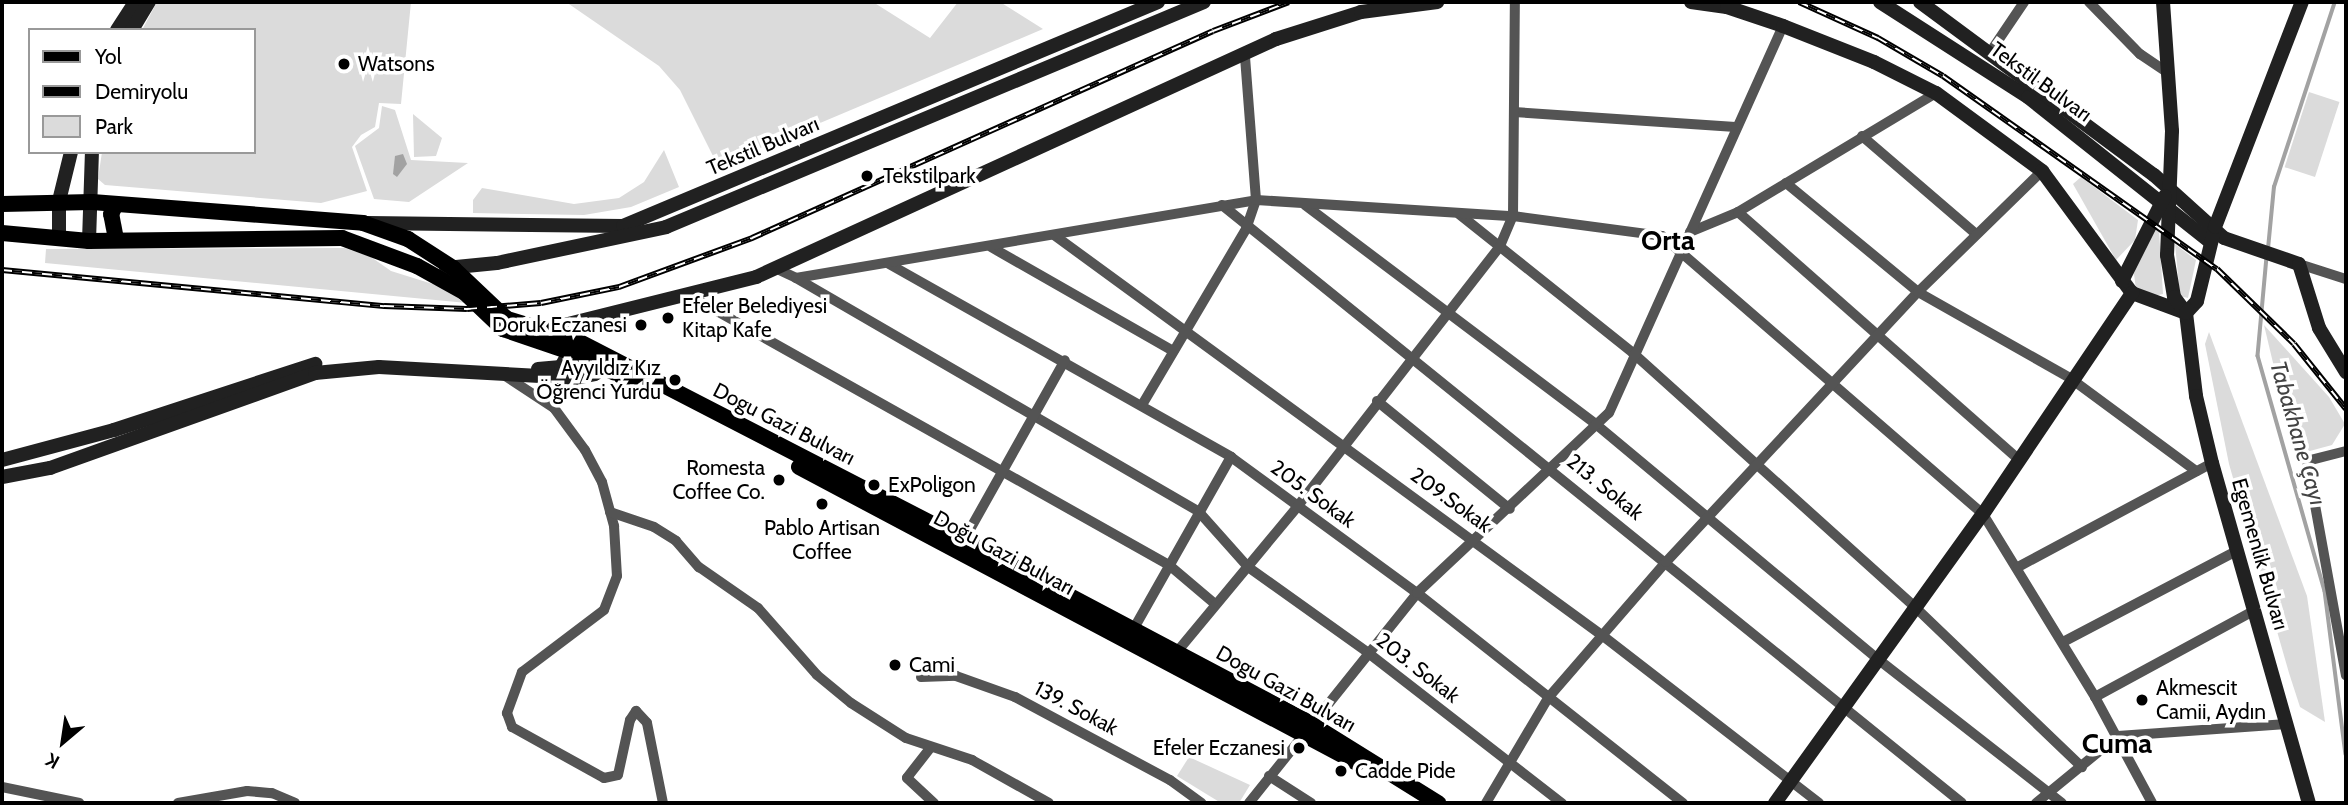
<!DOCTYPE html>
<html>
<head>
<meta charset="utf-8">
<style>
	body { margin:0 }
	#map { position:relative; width:2348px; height:805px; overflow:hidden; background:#fff; font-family:Cabin,sans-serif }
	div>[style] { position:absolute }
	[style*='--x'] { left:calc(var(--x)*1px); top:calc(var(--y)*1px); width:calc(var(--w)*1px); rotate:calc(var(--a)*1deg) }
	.green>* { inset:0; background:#dbdbdb; transform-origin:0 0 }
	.water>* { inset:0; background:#a2a2a2 }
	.stream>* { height:3.5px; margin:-1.75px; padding:0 1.75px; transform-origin:1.75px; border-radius:1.75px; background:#a2a2a2 }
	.street>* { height:10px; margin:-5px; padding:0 5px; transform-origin:5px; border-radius:5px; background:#545454 }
	.secondary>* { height:14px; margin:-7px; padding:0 7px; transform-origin:7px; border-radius:7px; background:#212121 }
	.primary>* { height:16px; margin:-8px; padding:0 8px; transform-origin:8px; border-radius:8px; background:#000 }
	.rail>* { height:6px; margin-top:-3px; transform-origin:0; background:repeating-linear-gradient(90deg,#fff 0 10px,#000 0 20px); box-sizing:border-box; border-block:2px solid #000 }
	.dots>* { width:19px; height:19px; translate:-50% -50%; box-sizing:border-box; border:4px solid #fff; border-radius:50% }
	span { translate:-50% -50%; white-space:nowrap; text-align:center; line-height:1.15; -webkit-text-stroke:7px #fff; paint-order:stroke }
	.poi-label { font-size:21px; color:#000 }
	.left { translate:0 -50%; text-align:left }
	.right { translate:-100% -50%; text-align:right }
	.street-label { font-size:21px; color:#000 }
	.water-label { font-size:23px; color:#434343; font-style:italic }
	.district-label { font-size:28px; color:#000; font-weight:700 }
	.frame { position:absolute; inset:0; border:4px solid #000; pointer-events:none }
	.legend { position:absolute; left:28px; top:28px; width:228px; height:126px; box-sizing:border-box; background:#fff; border:2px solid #999; margin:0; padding:9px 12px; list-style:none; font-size:21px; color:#000 }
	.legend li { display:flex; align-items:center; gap:14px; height:35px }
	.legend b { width:35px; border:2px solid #999 }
	.north { position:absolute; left:28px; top:707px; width:70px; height:70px; -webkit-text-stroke:5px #fff; paint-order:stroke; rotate:209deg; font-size:19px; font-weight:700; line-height:28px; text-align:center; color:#000 }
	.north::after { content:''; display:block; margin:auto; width:24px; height:32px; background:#000; clip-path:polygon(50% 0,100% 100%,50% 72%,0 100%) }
</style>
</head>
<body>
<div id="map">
	<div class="green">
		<div style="clip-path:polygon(157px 2px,411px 2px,401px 104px,379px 103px,375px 127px,361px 135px,352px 147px,367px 191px,321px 203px,105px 185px,98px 179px,102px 152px,254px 152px,254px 30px,142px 30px)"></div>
		<div style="clip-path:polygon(566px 2px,873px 2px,930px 38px,958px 2px,1000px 2px,1043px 29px,718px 166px,680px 90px,659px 66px)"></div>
		<div style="left:2309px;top:92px;width:32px;height:79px;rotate:18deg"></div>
		<div style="clip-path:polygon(382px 106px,395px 110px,411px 160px,468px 163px,409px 202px,374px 199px,355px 146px,379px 128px)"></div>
		<div style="clip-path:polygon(413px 114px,442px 138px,436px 156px,414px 157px)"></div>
		<div style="clip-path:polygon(664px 150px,679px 187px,631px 207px,584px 215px,473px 213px,473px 200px,482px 188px,574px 204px,619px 198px,644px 182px)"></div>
		<div style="clip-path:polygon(2081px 177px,2138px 220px,2135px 240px,2116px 260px,2073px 184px)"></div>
		<div style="clip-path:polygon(2153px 225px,2159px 231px,2163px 294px,2154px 296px,2136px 289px,2134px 274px,2138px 253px)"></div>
		<div style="clip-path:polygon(2175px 244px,2196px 260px,2188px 298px,2180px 296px)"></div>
		<div style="clip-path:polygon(345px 248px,371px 257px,391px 271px,455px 291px,467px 303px,45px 263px,46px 249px)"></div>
		<div style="clip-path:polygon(2264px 325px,2329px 397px,2345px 424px,2332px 445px,2295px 455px)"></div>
		<div style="clip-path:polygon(2209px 332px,2307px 596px,2325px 722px,2300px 707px,2289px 673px,2229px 464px,2205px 344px)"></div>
		<div style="clip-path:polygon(1189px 757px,1250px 785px,1239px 803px,1221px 803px,1177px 776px)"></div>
	</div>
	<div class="water">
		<div style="clip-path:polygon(403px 154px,407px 164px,397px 177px,393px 174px,395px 156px)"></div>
	</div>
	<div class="stream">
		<div style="--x:2268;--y:249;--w:62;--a:-84.5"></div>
		<div style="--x:2274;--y:187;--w:195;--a:-71.8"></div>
		<div style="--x:2267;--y:257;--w:99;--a:95.2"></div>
		<div style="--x:2258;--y:356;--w:244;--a:74.1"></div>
		<div style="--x:2325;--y:591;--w:164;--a:82.7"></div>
	</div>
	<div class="street">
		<div style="--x:2089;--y:2;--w:73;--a:45.6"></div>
		<div style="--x:2140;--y:54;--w:36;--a:34"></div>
		<div style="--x:1991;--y:51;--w:59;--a:-56"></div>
		<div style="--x:1514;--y:112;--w:222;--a:3.9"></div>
		<div style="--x:1862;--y:136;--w:150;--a:40.7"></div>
		<div style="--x:1786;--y:183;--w:171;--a:39.5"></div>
		<div style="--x:1918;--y:292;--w:175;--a:29.5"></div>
		<div style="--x:2070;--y:378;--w:157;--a:36.4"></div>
		<div style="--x:1222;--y:205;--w:951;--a:38.94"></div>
		<div style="--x:1305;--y:205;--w:367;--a:37"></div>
		<div style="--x:1598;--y:426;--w:366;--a:39.8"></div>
		<div style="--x:1879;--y:660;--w:232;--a:38"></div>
		<div style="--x:1738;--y:212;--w:375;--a:41.4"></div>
		<div style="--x:1459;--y:214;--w:223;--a:38.6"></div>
		<div style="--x:1633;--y:353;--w:381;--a:42"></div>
		<div style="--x:1916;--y:608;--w:230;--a:43.8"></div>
		<div style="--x:1690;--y:232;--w:52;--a:-22.6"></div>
		<div style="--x:1738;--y:212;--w:231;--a:-31"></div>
		<div style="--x:1054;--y:235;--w:680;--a:36.15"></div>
		<div style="--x:1603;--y:636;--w:273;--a:37.7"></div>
		<div style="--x:991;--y:247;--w:210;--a:29.7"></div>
		<div style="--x:889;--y:264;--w:393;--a:29.4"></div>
		<div style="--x:1231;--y:457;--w:230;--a:36.2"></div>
		<div style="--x:1417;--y:593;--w:339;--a:38.3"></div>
		<div style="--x:2299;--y:264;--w:49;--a:17.7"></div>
		<div style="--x:775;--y:268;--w:23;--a:25"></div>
		<div style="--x:796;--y:278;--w:467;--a:-9.6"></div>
		<div style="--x:1256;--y:200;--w:257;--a:3.6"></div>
		<div style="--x:1513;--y:216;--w:150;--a:7.6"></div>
		<div style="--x:1662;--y:236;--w:425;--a:40.9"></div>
		<div style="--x:1983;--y:514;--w:215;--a:58.5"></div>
		<div style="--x:2095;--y:697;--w:120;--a:61.7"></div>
		<div style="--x:796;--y:278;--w:466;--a:30.1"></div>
		<div style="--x:1199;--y:512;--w:74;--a:48.3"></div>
		<div style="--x:1248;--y:567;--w:146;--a:35.5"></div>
		<div style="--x:1367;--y:652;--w:247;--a:37.8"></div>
		<div style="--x:690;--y:296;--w:549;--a:29.32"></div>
		<div style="--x:1169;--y:565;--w:60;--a:40.3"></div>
		<div style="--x:504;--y:375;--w:60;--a:33.4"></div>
		<div style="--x:554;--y:408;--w:52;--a:53.6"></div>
		<div style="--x:585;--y:450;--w:36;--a:62"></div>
		<div style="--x:602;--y:482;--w:46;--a:74.7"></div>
		<div style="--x:614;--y:526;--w:50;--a:86.6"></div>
		<div style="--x:617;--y:576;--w:36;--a:111"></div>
		<div style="--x:604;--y:610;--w:103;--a:142.9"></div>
		<div style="--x:522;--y:672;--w:44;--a:110.1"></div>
		<div style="--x:507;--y:713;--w:15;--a:70"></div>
		<div style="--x:512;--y:727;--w:105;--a:29"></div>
		<div style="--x:604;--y:778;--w:14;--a:-12"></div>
		<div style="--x:618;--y:775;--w:56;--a:-77.7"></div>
		<div style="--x:630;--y:720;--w:11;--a:-56"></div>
		<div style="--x:636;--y:711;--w:16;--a:47"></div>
		<div style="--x:647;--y:723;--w:82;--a:78.7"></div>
		<div style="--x:1377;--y:401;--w:171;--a:39.1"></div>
		<div style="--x:1142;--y:405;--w:204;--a:-59.4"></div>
		<div style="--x:1246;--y:229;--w:31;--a:-71"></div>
		<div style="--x:1256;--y:200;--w:144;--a:-94.4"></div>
		<div style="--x:2346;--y:451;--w:40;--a:165.6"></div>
		<div style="--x:2307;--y:461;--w:218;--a:79.7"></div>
		<div style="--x:610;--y:512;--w:46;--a:18.8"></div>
		<div style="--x:654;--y:527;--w:26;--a:32"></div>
		<div style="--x:676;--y:541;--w:35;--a:49"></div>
		<div style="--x:699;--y:567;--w:72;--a:34.8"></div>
		<div style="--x:758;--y:608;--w:89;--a:48.6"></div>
		<div style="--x:817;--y:675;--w:44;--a:39.5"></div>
		<div style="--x:851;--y:703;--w:65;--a:32.5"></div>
		<div style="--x:906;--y:738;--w:70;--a:18.4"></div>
		<div style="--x:972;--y:760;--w:88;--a:29.2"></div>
		<div style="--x:964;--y:540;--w:206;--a:-60.7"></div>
		<div style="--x:2018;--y:567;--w:220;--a:-28.2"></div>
		<div style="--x:1133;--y:630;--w:199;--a:-60.5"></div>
		<div style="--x:2063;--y:642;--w:198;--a:-27.7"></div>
		<div style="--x:1176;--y:653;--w:190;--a:-50.3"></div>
		<div style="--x:1297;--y:507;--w:331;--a:-52.1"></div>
		<div style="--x:1500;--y:246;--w:33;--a:-67"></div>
		<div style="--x:1513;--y:216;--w:214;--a:-89.5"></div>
		<div style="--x:921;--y:677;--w:35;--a:-2"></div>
		<div style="--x:956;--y:676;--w:63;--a:19.6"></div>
		<div style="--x:1015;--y:697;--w:176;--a:28.2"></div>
		<div style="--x:1170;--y:780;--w:39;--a:36"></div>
		<div style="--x:2095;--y:697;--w:182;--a:-28.5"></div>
		<div style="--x:931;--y:747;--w:39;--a:128"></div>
		<div style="--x:907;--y:778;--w:37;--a:43"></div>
		<div style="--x:1269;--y:776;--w:50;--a:32.7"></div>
		<div style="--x:2;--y:787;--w:79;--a:11.7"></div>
		<div style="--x:178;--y:803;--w:70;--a:-9.9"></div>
		<div style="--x:247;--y:791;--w:25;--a:5"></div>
		<div style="--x:272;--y:793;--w:25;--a:23"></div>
		<div style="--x:1249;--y:803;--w:269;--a:-51.3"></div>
		<div style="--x:1417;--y:593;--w:263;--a:-43.2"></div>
		<div style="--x:1609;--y:413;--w:424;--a:-65.8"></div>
		<div style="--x:1486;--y:803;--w:122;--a:-59.4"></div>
		<div style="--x:1548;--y:698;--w:180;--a:-49.1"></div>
		<div style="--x:1666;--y:562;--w:369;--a:-47"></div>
		<div style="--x:1918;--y:292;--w:173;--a:-44.3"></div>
		<div style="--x:2036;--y:803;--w:106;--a:-39.3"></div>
		<div style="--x:2118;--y:736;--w:169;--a:-4.1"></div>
	</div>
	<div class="secondary">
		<div style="--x:1691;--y:2;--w:36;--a:8"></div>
		<div style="--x:1727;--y:7;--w:59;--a:18.7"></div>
		<div style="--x:1783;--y:26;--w:98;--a:21.6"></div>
		<div style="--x:1874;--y:62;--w:69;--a:26.6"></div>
		<div style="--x:1936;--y:93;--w:132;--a:36.3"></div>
		<div style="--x:2042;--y:171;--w:152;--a:53.6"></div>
		<div style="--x:2132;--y:293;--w:58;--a:20.3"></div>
		<div style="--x:1880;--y:2;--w:176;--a:32.7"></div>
		<div style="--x:2028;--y:97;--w:233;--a:38.5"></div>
		<div style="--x:1920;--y:2;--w:291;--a:36.5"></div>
		<div style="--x:2154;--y:175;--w:94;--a:42"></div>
		<div style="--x:2224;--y:238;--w:79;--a:19.1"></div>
		<div style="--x:2299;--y:264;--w:67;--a:72.6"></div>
		<div style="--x:2319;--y:328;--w:52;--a:58.5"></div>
		<div style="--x:2163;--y:2;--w:129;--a:86"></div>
		<div style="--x:2172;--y:131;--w:124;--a:92.3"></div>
		<div style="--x:2167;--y:255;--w:43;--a:80.5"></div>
		<div style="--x:2174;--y:297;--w:20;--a:53"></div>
		<div style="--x:117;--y:30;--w:33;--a:-57"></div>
		<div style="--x:132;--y:30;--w:33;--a:-59"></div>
		<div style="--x:368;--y:223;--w:255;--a:0.7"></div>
		<div style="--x:623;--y:226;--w:580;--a:-22.72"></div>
		<div style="--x:59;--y:239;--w:38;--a:-90"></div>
		<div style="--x:59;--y:201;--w:50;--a:-76.2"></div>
		<div style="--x:89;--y:241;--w:89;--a:-88.1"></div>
		<div style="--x:446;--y:268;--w:51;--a:-5.6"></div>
		<div style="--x:497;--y:263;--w:173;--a:-12"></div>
		<div style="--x:666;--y:227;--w:583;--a:-22.7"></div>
		<div style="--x:2122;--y:281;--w:95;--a:-63.2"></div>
		<div style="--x:2186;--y:313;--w:84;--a:83.1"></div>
		<div style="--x:2196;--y:396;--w:69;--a:76.6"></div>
		<div style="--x:2212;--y:463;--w:354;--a:74.1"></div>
		<div style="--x:2186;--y:313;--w:16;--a:-47"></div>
		<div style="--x:2197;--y:301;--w:76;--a:-76.3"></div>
		<div style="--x:2215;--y:227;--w:241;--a:-68.9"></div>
		<div style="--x:540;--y:331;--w:223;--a:-14"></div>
		<div style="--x:756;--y:277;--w:572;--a:-24.59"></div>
		<div style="--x:1276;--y:39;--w:89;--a:-17.6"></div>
		<div style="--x:1361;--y:12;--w:77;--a:-7.5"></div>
		<div style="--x:538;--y:369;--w:23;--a:-5"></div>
		<div style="--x:561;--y:367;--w:26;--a:-61"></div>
		<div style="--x:2;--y:460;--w:116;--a:-15"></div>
		<div style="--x:114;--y:430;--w:212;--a:-18.2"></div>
		<div style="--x:2;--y:477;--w:49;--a:-10.6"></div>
		<div style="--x:50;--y:468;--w:282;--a:-19.7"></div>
		<div style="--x:315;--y:373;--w:64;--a:-5.4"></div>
		<div style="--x:379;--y:367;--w:197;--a:3.2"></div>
		<div style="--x:576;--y:378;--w:19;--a:-12"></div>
		<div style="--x:595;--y:374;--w:11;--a:-38"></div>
		<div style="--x:1775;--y:803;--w:356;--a:-54.3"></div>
		<div style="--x:1983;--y:514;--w:267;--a:-56"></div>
	</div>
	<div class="primary">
		<div style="--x:2;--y:204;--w:90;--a:-1.3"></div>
		<div style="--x:92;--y:202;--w:272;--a:4.4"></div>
		<div style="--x:363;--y:223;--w:48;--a:19.6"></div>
		<div style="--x:408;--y:239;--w:54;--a:32.8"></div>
		<div style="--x:453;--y:268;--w:74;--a:43.4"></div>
		<div style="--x:507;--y:319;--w:72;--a:16.9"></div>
		<div style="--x:576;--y:340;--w:437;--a:27.3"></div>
		<div style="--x:964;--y:540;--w:393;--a:27.9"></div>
		<div style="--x:1311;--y:724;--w:150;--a:31.9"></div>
		<div style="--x:2;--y:233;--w:87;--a:5.3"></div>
		<div style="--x:89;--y:241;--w:253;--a:-0.7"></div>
		<div style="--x:342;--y:238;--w:80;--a:20.5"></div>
		<div style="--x:417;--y:266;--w:54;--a:29"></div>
		<div style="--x:464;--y:292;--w:54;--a:43.5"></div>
		<div style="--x:503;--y:329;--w:71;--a:18.9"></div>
		<div style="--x:570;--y:352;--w:76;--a:24.9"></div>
		<div style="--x:116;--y:239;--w:25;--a:-101"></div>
		<div style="--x:111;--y:214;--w:11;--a:-63"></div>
		<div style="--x:799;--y:467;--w:632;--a:27.94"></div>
	</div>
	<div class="rail">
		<div style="--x:1799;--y:2;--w:87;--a:24.5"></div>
		<div style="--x:1878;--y:38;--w:75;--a:30.3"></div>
		<div style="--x:1943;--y:76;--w:335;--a:35.2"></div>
		<div style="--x:2217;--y:269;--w:107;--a:44.2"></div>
		<div style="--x:2294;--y:344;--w:83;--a:51.3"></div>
		<div style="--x:2;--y:270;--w:384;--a:5.4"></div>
		<div style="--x:384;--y:306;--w:83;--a:2.1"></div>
		<div style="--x:467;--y:309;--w:74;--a:-4.6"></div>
		<div style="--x:541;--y:303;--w:80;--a:-11.6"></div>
		<div style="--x:619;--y:287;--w:142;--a:-20.2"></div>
		<div style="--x:752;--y:238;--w:505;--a:-24.18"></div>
		<div style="--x:1213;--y:31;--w:81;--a:-20.9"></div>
	</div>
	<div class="dots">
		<div style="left:344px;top:64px;background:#000"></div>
		<div style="left:867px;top:176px;background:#000"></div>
		<div style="left:668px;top:318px;background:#000"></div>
		<div style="left:641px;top:325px;background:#000"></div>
		<div style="left:675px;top:380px;background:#000"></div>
		<div style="left:779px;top:480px;background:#000"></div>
		<div style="left:874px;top:485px;background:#000"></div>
		<div style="left:822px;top:504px;background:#000"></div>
		<div style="left:895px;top:665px;background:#000"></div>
		<div style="left:2142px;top:700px;background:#000"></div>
		<div style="left:1299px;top:748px;background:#000"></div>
		<div style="left:1341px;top:771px;background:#000"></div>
	</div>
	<div class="poi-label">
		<span class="left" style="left:358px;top:64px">Watsons</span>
		<span class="left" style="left:883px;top:176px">Tekstilpark</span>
		<span class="left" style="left:682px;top:318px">Efeler Belediyesi<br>Kitap Kafe</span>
		<span class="right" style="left:627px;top:325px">Doruk Eczanesi</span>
		<span class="right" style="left:661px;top:380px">Ayyıldız Kız<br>Öğrenci Yurdu</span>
		<span class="right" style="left:765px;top:480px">Romesta<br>Coffee Co.</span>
		<span class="left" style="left:888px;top:485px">ExPoligon</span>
		<span style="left:822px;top:540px">Pablo Artisan<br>Coffee</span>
		<span class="left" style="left:909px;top:665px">Cami</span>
		<span class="left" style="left:2156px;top:700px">Akmescit<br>Camii, Aydın</span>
		<span class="right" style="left:1285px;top:748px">Efeler Eczanesi</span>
		<span class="left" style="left:1355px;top:771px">Cadde Pide</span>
	</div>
	<div class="street-label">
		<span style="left:2041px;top:82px;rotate:36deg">Tekstil Bulvarı</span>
		<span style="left:763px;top:146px;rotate:-23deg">Tekstil Bulvarı</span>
		<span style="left:784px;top:424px;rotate:27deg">Dogu Gazi Bulvarı</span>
		<span style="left:1605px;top:487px;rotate:39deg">213. Sokak</span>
		<span style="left:1313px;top:494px;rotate:36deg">205. Sokak</span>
		<span style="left:1451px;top:500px;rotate:36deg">209.Sokak</span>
		<span style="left:1004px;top:553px;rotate:28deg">Doğu Gazi Bulvarı</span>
		<span style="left:2260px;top:554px;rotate:74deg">Egemenlik Bulvarı</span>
		<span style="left:1418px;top:668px;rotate:38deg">203. Sokak</span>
		<span style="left:1286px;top:689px;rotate:29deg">Dogu Gazi Bulvarı</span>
		<span style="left:1076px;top:708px;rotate:28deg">139. Sokak</span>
	</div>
	<div class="water-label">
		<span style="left:2298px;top:433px;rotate:74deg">Tabakhane Çayı</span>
	</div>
	<div class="district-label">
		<span style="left:1668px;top:240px">Orta</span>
		<span style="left:2117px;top:743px">Cuma</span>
	</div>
	<div class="frame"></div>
	<ul class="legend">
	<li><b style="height:9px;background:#000"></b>Yol</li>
	<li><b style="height:9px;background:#000"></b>Demiryolu</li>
	<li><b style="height:19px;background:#dbdbdb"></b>Park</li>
	</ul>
	<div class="north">K</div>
</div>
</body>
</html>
